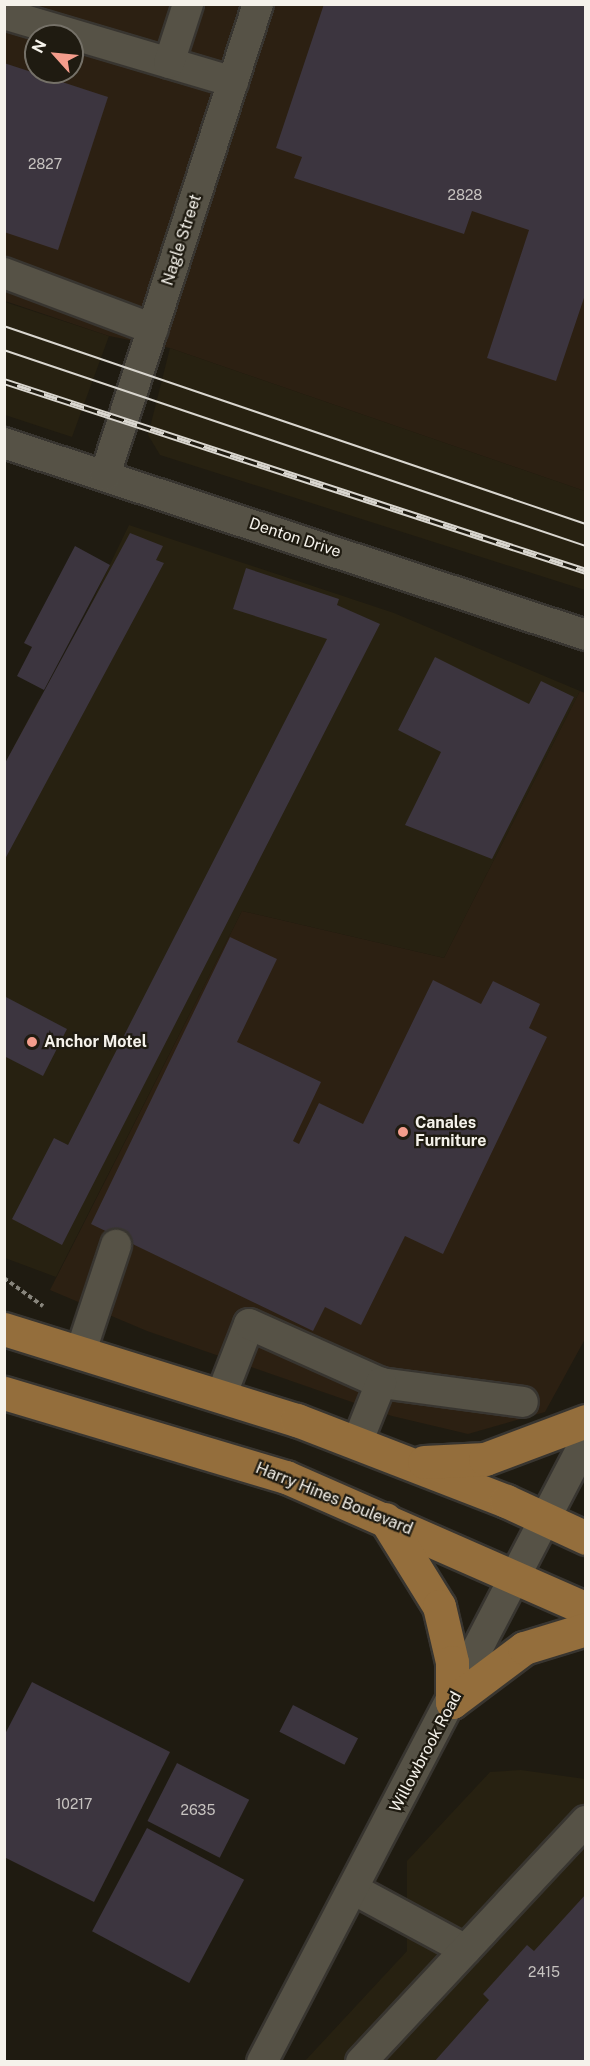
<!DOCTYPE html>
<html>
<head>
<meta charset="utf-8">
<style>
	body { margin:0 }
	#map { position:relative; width:590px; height:2066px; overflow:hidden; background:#1f1b11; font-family:"Public Sans",sans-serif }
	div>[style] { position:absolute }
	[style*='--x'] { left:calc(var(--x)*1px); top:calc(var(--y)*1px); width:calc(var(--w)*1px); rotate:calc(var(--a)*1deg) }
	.built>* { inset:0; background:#272111 }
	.industrial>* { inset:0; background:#2c2012 }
	.building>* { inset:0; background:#3c353f; transform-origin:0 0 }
	.path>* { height:4px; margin-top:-2px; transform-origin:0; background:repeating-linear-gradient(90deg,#88857c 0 4.5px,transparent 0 7.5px) }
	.roads { filter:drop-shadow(2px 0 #383530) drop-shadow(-2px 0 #383530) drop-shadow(0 2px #383530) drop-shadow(0 -2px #383530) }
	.minor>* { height:30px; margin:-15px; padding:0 15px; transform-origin:15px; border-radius:15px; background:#565246 }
	.major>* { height:33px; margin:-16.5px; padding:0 16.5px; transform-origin:16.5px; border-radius:16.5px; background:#946e3c }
	.tram>* { height:1.5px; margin:-0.75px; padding:0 0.75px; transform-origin:0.75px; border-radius:0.75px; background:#d9d6cf }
	.rail>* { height:7px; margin-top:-3.5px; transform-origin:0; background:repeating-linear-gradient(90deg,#1f1b11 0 14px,#d9d6cf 0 28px); box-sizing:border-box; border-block:2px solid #d9d6cf }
	.dots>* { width:16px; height:16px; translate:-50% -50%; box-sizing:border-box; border:3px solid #1f1b11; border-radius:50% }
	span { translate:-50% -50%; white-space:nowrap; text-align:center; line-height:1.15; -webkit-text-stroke:4.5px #1f1b11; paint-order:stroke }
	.number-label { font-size:14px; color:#c7c3c0 }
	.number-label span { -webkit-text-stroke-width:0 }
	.street-label { font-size:16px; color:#f5f2eb }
	.poi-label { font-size:16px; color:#f5f2eb; font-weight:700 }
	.left { translate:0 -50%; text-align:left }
	.frame { position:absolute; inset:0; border:6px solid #f5f2eb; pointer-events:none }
	.north { position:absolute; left:24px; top:24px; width:60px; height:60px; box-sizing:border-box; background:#1f1b11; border:2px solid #757168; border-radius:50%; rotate:297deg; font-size:16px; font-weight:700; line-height:24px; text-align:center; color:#f5f2eb }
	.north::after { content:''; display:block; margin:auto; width:21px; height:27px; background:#f49d8c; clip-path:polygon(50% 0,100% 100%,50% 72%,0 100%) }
</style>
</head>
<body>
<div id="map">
	<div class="built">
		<div style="clip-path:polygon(5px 302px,109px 336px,72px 437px,5px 415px)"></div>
		<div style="clip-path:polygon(170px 348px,585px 491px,585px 590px,160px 455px,148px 435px)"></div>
		<div style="clip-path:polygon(129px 525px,394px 613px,580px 691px,444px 958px,242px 911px,56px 1277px,5px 1258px,4px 765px,39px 699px,44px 701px)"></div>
		<div style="clip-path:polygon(521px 1770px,585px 1779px,585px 2061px,304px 2062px,407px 1951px,407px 1861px,490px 1772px)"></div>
	</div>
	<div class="industrial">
		<div style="clip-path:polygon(evenodd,5px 5px,585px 5px,585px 491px,170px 348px,109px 336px,5px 301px,5px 5px,36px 36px,72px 36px,72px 72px,36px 72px,36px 36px)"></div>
		<div style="clip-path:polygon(580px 691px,585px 693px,585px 1339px,545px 1412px,468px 1434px,392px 1416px,147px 1331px,50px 1290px,242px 911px,444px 958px)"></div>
	</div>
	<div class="building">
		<div style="clip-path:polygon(324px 4px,586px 4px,586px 292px,556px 381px,487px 358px,529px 230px,472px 211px,464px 234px,294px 178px,302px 157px,276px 148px)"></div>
		<div style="clip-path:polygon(4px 63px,108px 97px,58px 250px,4px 232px)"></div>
		<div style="clip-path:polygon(130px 533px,163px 546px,156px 560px,164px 563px,4px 861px,4px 765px)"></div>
		<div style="clip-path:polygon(75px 546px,110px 565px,44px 690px,17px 676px,32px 647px,24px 643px)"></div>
		<div style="clip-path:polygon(246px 568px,339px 599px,337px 605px,380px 624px,62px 1245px,12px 1219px,54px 1138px,68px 1145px,327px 639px,233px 609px)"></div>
		<div style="clip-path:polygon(435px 657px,529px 704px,541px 681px,574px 697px,492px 859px,405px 825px,441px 752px,398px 730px)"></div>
		<div style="clip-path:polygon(230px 937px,277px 959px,237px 1042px,321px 1082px,293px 1141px,299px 1144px,319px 1103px,363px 1124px,433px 980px,481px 1004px,493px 981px,540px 1004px,529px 1028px,547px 1037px,443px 1254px,405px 1236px,361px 1325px,325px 1307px,313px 1331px,91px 1224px)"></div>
		<div style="clip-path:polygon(4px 996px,67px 1029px,43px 1076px,4px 1056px)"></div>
		<div style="clip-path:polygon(32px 1682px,170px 1752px,94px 1902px,4px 1857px,4px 1736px)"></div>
		<div style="left:293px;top:1705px;width:73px;height:30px;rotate:27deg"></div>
		<div style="left:177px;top:1763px;width:81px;height:65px;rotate:27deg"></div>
		<div style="left:147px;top:1828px;width:110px;height:117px;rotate:28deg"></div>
		<div style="clip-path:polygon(586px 1894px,586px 2062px,434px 2062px,489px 2000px,483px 1994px,527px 1945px,534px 1951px)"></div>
	</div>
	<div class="path">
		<div style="--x:4;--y:1278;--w:48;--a:35.7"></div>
	</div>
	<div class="roads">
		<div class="minor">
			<div style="--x:4;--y:14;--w:239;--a:16.5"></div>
			<div style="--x:169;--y:63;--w:62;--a:-72.1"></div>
			<div style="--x:4;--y:273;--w:159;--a:20.6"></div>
			<div style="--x:4;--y:443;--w:613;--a:18.26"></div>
			<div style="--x:105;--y:475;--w:495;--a:-72"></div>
			<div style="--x:81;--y:1351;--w:112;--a:-71.7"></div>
			<div style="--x:221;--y:1396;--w:77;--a:-68.7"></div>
			<div style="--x:249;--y:1324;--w:145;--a:24.1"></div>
			<div style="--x:381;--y:1383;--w:143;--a:7.6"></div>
			<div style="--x:357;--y:1443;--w:65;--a:-68.2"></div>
			<div style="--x:353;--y:1889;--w:128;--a:28.4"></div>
			<div style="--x:262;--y:2062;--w:701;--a:-62.48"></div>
			<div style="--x:361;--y:2062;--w:330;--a:-47"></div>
		</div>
		<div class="major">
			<div style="--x:4;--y:1329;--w:307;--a:17.3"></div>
			<div style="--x:297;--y:1420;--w:224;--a:21.2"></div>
			<div style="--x:506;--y:1501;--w:88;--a:24.8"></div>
			<div style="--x:4;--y:1393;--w:294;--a:16.6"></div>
			<div style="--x:286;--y:1477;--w:328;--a:23.7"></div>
			<div style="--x:424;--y:1462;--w:61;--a:-2.8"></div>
			<div style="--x:485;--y:1459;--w:108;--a:-20.6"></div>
			<div style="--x:385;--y:1519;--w:102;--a:58.2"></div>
			<div style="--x:439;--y:1606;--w:57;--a:76.9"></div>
			<div style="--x:452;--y:1662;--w:40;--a:90"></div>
			<div style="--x:452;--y:1702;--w:90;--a:-36.9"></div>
			<div style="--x:524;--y:1648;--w:65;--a:-17"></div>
		</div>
	</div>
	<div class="tram">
		<div style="--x:4;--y:326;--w:615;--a:18.79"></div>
		<div style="--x:4;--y:350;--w:614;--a:18.61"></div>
	</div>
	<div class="rail">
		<div style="--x:4;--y:381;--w:612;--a:18.08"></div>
	</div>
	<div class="dots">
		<div style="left:32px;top:1042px;background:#f49d8c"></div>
		<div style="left:403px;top:1132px;background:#f49d8c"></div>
	</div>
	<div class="number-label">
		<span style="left:45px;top:164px">2827</span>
		<span style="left:465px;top:195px">2828</span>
		<span style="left:74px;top:1804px">10217</span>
		<span style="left:198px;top:1810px">2635</span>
		<span style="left:544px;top:1972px">2415</span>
	</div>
	<div class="street-label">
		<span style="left:182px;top:240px;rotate:-72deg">Nagle Street</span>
		<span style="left:295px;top:538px;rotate:18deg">Denton Drive</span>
		<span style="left:334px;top:1499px;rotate:22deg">Harry Hines Boulevard</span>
		<span style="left:426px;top:1752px;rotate:-62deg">Willowbrook Road</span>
	</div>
	<div class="poi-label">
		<span class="left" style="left:44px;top:1042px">Anchor Motel</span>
		<span class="left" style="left:415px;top:1132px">Canales<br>Furniture</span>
	</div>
	<div class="frame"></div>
	<div class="north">N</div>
</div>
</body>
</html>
